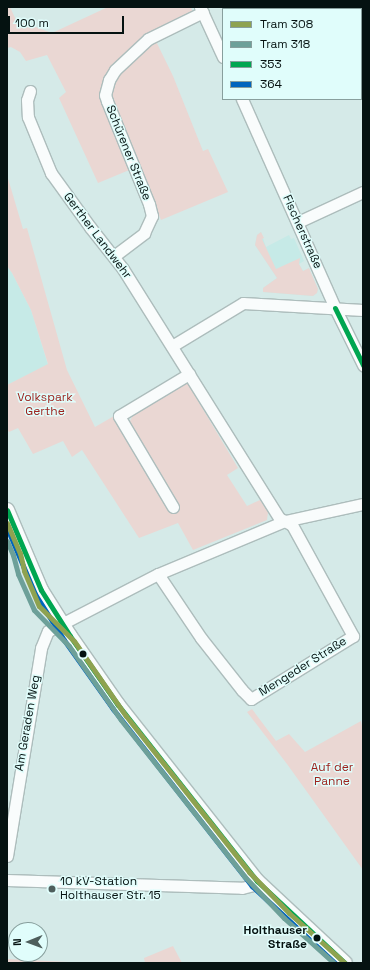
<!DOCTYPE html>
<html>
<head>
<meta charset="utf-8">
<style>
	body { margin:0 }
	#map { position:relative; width:370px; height:970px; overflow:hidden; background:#d5eae8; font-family:"Space Grotesk",sans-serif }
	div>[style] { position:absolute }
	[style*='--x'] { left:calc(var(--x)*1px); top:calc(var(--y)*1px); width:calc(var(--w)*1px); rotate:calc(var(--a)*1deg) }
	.built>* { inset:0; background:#c6eae7 }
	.green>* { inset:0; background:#ead7d3; transform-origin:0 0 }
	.roads { filter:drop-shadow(1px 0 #adbdbc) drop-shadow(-1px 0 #adbdbc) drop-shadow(0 1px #adbdbc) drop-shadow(0 -1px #adbdbc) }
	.minor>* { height:11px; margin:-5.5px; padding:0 5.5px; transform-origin:5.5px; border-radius:5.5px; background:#f9fcfc }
	.major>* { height:14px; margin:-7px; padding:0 7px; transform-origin:7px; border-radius:7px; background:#f9fcfc }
	.bus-1>* { height:5px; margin:-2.5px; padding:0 2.5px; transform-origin:2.5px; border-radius:2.5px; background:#00a651 }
	.bus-2>* { height:5px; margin:-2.5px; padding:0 2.5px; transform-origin:2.5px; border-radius:2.5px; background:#0065bd }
	.tram-1>* { height:5px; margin:-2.5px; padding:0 2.5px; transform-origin:2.5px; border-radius:2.5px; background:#8ea250 }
	.tram-2>* { height:5px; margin:-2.5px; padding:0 2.5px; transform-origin:2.5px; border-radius:2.5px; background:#6da099 }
	.dots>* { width:11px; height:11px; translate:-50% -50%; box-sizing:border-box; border:2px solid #e0fdfb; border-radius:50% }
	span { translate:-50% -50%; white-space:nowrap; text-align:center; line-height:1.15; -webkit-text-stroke:3px #e0fdfb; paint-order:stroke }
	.street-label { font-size:12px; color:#051211 }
	.park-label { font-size:12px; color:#9d231e }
	.poi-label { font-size:12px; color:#051211 }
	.left { translate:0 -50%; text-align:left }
	.stop-label { font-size:12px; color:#051211; font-weight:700 }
	.right { translate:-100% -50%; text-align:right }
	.frame { position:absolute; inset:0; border:8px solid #051211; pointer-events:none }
	.legend { position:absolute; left:222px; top:8px; width:140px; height:92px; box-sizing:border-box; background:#e0fdfb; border:1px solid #889f9d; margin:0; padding:5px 7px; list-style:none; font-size:12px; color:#051211 }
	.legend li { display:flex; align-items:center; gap:8px; height:20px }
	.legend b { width:20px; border:1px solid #889f9d }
	.north { position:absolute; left:8px; top:922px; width:40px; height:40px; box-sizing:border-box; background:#e0fdfb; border:1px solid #889f9d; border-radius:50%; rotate:269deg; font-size:11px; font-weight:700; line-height:16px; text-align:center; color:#051211 }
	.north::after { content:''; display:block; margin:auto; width:14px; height:18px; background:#4e5e5c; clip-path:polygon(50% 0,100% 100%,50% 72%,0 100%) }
	.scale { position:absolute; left:8px; top:16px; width:116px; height:18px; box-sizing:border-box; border:2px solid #051211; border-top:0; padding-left:5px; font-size:12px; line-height:14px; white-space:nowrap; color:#051211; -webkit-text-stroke:3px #e0fdfb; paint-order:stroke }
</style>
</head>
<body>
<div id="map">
	<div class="built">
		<div style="clip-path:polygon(261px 232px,266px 247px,289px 235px,291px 239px,294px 238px,304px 261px,299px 264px,303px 271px,309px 268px,318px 289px,317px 293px,313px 296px,263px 292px,263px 288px,277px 278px,255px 245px,257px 235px)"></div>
		<div style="clip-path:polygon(7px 266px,12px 273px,31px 310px,48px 365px,7px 385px)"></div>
	</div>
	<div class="green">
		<div style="clip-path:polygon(7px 7px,10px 7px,16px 20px,52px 33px,108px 7px,191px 7px,193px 13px,151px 31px,173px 76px,203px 151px,208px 149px,228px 192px,161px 220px,139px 166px,98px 183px,59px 98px,66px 92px,47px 55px,26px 61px,20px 52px,11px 47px,7px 48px)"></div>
		<div style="left:267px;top:7px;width:52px;height:2px"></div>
		<div style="clip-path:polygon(7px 175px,23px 229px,27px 228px,67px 370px,95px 427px,114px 416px,129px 423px,135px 411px,183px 383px,188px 384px,238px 468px,227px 475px,247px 506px,260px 500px,268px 512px,267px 520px,193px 550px,178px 523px,139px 538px,82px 450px,72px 457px,63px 441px,33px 454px,18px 428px,9px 432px,7px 429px,7px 385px,48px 364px,31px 310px,12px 273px,7px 266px)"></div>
		<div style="clip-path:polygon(261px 232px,264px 238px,262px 239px,276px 269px,300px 258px,299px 264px,303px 271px,309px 268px,318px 289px,317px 293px,313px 296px,263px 292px,263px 288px,277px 278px,255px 245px,257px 235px)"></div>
		<div style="clip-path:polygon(252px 709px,276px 741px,289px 734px,305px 752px,361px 721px,363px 731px,363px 870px,287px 764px,247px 712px)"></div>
		<div style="clip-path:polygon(173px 946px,182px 963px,145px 963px,144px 958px)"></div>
		<div style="clip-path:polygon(7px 959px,89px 963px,7px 963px)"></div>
	</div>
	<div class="roads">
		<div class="minor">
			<div style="--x:200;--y:7;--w:55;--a:65.3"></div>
			<div style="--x:344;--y:7;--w:2;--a:63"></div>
			<div style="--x:361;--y:40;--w:4;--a:63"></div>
			<div style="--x:30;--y:91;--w:9;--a:108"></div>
			<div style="--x:27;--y:100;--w:17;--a:87"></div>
			<div style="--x:28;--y:117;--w:61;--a:67.7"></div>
			<div style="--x:51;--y:173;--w:67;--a:54.2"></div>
			<div style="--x:90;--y:227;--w:53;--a:51.8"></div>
			<div style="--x:123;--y:269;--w:294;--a:57.9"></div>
			<div style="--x:279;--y:518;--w:15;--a:28"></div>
			<div style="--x:292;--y:525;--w:127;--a:61.2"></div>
			<div style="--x:353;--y:636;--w:120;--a:148.3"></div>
			<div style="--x:251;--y:699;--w:13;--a:-135"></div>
			<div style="--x:242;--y:690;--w:66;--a:-128.3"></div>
			<div style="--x:201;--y:638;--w:77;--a:-123.9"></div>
			<div style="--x:242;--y:99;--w:229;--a:66"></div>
			<div style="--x:335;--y:308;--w:64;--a:63.8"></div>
			<div style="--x:298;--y:222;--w:72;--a:-24.8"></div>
			<div style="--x:114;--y:256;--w:38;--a:-37"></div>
			<div style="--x:144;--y:233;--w:19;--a:-65"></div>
			<div style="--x:152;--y:216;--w:12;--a:-104"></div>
			<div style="--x:149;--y:204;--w:111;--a:-112.2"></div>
			<div style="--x:107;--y:101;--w:6;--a:-108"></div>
			<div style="--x:105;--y:95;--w:16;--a:-75"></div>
			<div style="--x:109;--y:80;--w:12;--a:-59"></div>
			<div style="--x:115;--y:70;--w:45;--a:-43.2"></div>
			<div style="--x:148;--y:39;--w:61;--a:-26.1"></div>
			<div style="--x:172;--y:346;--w:83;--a:-31.2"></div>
			<div style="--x:243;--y:303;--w:120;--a:3.3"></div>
			<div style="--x:173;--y:507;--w:106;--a:-120.7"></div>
			<div style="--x:119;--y:416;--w:82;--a:-31"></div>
			<div style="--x:7;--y:856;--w:211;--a:-80.7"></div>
			<div style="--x:41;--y:648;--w:18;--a:-68"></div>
			<div style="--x:48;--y:631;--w:124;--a:-27.4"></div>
			<div style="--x:158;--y:574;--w:138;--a:-22.7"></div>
			<div style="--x:285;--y:521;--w:80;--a:-12.3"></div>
			<div style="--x:7;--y:880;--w:235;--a:1.9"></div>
			<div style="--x:242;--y:888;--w:11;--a:-15"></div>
			<div style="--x:253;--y:885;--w:6;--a:-45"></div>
		</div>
		<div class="major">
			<div style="--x:7;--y:510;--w:87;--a:67"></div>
			<div style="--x:41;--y:590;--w:54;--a:57.8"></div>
			<div style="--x:70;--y:636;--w:84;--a:55.2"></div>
			<div style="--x:118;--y:705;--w:224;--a:51.7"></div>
			<div style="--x:257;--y:881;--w:120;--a:43"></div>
		</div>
	</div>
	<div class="bus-1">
		<div style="--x:335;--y:308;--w:64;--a:63.8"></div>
		<div style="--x:7;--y:510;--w:87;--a:67"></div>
		<div style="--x:41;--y:590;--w:54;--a:57.8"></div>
		<div style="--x:70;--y:636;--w:84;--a:55.2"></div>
		<div style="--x:118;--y:705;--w:224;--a:51.7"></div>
		<div style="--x:257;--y:881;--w:120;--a:43"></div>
	</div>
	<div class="bus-2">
		<div style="--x:7;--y:528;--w:72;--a:67"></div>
		<div style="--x:35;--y:594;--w:54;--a:57.8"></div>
		<div style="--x:64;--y:640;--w:85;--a:54.6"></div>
		<div style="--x:113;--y:709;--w:225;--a:51.9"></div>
		<div style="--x:252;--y:886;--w:113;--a:42.9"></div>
	</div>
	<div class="tram-1">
		<div style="--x:7;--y:523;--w:33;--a:67"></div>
		<div style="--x:20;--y:553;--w:18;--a:77"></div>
		<div style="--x:24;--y:571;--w:38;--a:67"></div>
		<div style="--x:39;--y:606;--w:49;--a:45"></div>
		<div style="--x:74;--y:641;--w:91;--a:55.3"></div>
		<div style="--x:126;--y:716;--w:199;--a:51.7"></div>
		<div style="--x:249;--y:872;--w:57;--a:45.7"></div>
		<div style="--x:289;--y:913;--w:75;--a:41.8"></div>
	</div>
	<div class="tram-2">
		<div style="--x:7;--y:541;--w:15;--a:67"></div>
		<div style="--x:13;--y:555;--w:20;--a:75"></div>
		<div style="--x:18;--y:574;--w:39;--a:66"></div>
		<div style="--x:34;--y:610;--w:50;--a:45.8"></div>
		<div style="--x:69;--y:646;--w:90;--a:54.9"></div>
		<div style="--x:121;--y:720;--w:199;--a:51.7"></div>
		<div style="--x:244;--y:876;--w:58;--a:46.4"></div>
		<div style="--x:284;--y:918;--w:67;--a:42"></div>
	</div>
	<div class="dots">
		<div style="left:83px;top:654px;background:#051211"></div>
		<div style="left:52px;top:889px;background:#4e5e5c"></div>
		<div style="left:317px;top:938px;background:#051211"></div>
	</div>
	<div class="street-label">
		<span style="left:128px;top:153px;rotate:68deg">Schürener Straße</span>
		<span style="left:302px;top:232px;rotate:66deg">Fischerstraße</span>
		<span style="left:97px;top:236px;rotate:53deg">Gerther Landwehr</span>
		<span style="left:303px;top:667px;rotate:-32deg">Mengeder Straße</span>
		<span style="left:28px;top:723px;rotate:-80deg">Am Geraden Weg</span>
	</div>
	<div class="park-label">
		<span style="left:45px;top:405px">Volkspark<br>Gerthe</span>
		<span style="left:332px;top:775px">Auf der<br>Panne</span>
	</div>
	<div class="poi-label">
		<span class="left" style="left:60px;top:889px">10 kV-Station<br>Holthauser Str. 15</span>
	</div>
	<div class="stop-label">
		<span class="right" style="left:307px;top:938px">Holthauser<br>Straße</span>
	</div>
	<div class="frame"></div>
	<ul class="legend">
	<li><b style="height:5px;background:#8ea250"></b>Tram 308</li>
	<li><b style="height:5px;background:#6da099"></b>Tram 318</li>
	<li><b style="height:5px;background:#00a651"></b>353</li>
	<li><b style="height:5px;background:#0065bd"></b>364</li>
	</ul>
	<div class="north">N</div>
	<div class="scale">100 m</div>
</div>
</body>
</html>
